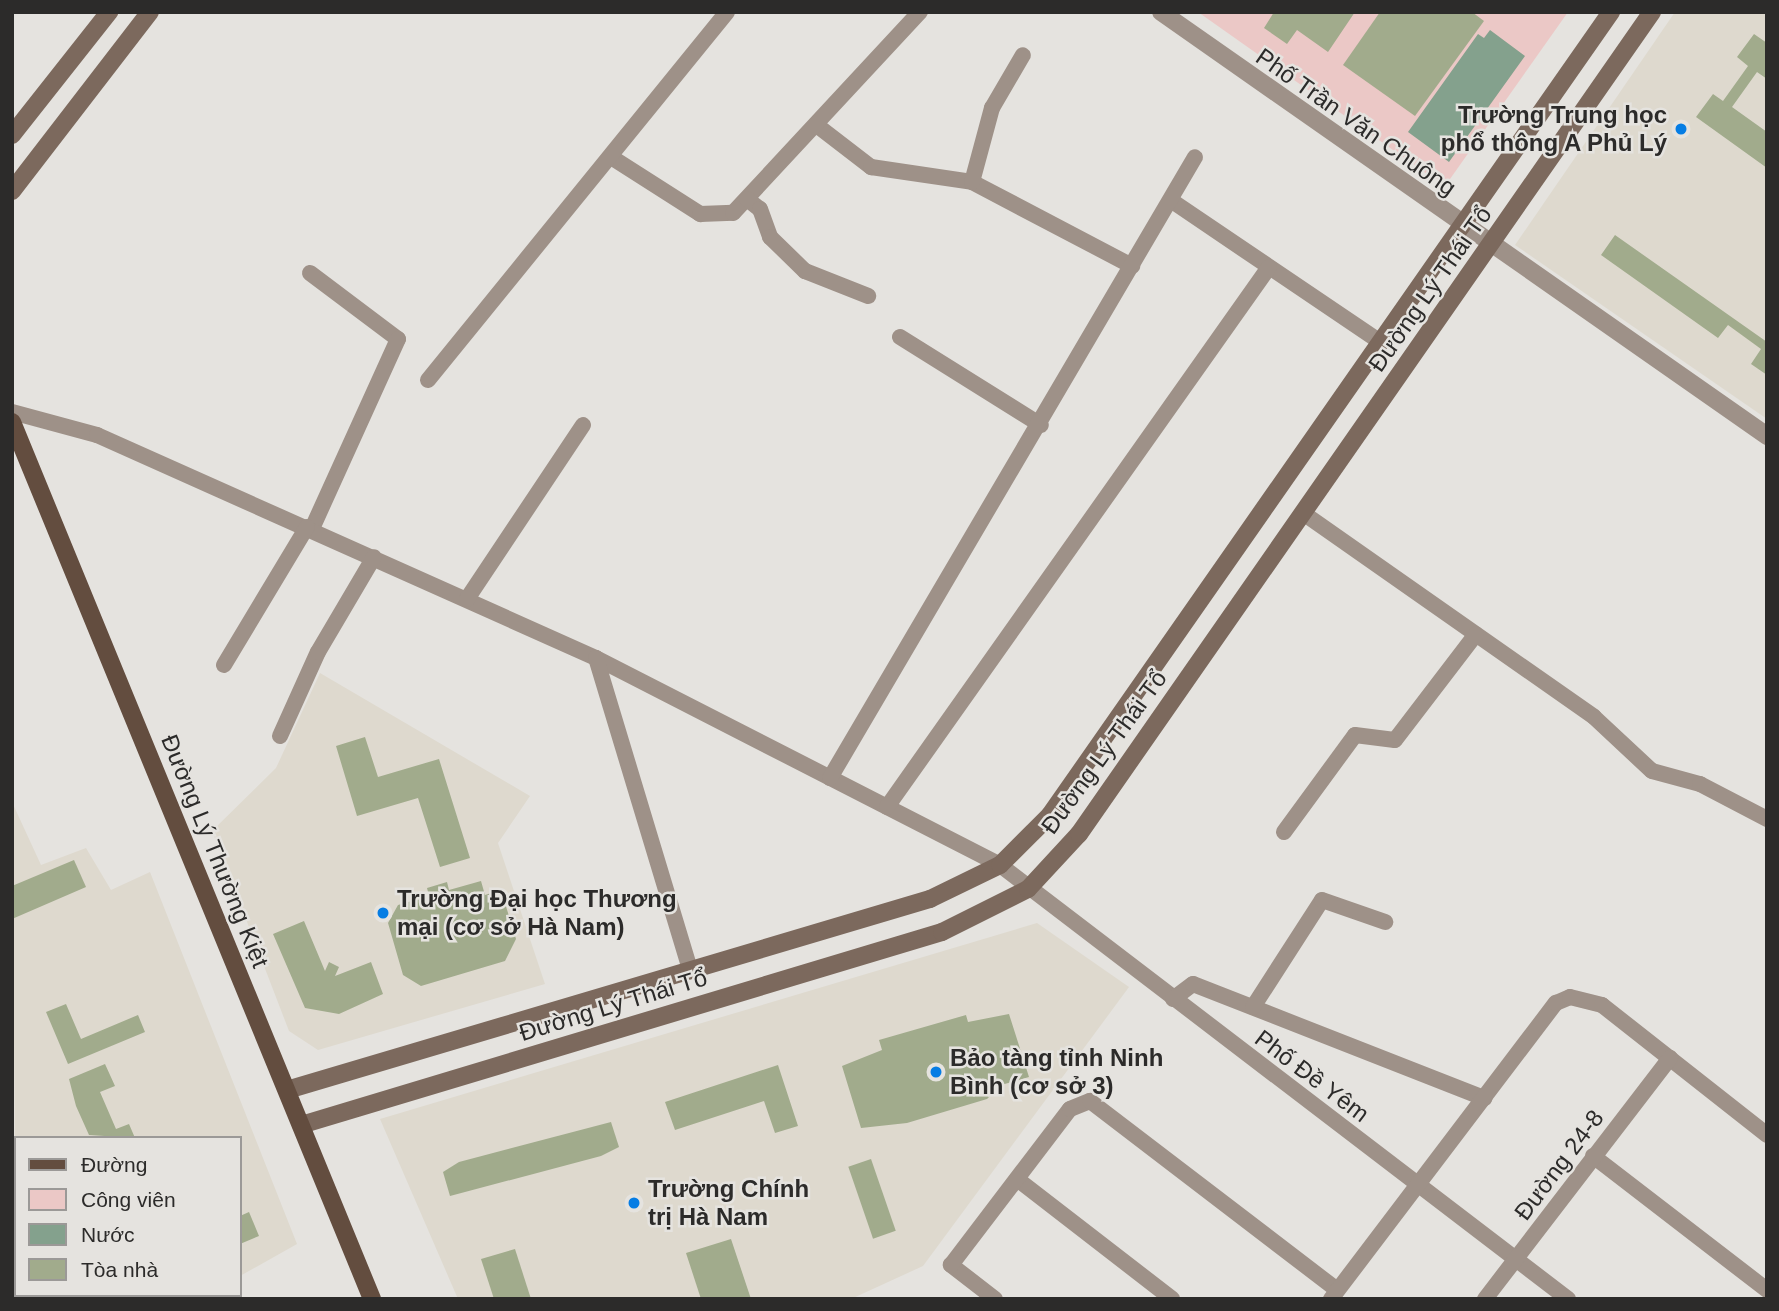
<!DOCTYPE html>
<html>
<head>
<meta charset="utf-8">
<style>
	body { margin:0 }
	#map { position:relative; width:1779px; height:1311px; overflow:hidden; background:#e5e3df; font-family:Helvetica,sans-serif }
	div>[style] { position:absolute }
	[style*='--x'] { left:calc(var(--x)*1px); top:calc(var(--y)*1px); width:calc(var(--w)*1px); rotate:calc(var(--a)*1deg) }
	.built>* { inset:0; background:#ded9ce }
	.green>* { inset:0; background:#ebc8c6 }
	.water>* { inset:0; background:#84a18d }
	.building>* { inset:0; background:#a1ab8c; transform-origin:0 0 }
	.minor>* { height:16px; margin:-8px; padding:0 8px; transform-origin:8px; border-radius:8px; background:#9e9188 }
	.tertiary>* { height:18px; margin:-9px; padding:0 9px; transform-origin:9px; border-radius:9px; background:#9e9188 }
	.secondary>* { height:18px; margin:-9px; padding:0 9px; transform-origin:9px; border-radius:9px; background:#7c695d }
	.primary>* { height:18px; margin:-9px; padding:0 9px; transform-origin:9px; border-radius:9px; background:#634d3f }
	.dots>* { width:19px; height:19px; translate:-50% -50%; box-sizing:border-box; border:4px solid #e5e3df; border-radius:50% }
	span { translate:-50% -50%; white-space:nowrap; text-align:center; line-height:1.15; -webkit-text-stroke:5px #e5e3df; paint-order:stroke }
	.poi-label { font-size:24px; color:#2c2b2a; font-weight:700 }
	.right { translate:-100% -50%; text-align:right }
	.left { translate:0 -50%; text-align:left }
	.street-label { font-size:24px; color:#2c2b2a }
	.frame { position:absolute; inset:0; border:14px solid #2c2b2a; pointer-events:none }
	.legend { position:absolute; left:14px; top:1136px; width:228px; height:161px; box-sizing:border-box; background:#e5e3df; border:2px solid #9b9997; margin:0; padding:9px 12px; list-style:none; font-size:21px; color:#2c2b2a }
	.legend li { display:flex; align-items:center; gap:14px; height:35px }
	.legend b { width:35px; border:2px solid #9b9997 }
</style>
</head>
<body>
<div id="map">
	<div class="built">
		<div style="clip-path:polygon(1675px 12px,1767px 12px,1767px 419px,1515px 245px)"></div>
		<div style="clip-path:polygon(320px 673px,530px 796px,498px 843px,545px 984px,318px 1050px,289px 1031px,212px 831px,276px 768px)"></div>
		<div style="clip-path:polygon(12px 802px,41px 865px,86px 848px,111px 890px,150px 872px,297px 1244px,240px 1276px,240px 1138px,16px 1138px,16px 1276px)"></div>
		<div style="clip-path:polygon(1037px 923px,1129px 987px,923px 1266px,851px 1299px,458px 1299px,380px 1119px)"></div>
		<div style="clip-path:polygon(25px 1295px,204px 1295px,198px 1299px)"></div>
	</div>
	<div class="green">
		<div style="clip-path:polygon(1198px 12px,1568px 12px,1450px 179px,1434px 179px)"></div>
	</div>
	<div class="water">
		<div style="clip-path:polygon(1490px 30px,1525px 56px,1449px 162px,1408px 132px,1478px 34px,1484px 38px)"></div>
	</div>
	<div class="building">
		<div style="clip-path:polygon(1274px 12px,1355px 12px,1328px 52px,1297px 30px,1287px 44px,1264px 28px)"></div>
		<div style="clip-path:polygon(1380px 12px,1472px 12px,1484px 21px,1415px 116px,1343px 65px)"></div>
		<div style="clip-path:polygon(1754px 34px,1767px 43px,1767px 79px,1757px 72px,1732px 107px,1767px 132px,1767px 168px,1696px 117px,1713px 94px,1723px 101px,1748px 66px,1737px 57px)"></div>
		<div style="clip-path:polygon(1615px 235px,1767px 342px,1767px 375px,1751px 364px,1761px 349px,1728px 325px,1718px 338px,1601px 255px)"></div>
		<div style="clip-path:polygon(365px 737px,378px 777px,439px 759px,470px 858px,440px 867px,418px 798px,357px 816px,336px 746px)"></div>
		<div style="clip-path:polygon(74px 860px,86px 887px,12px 919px,12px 886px)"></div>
		<div style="clip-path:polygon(481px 881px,485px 895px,501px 890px,516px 939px,505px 961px,421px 986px,403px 975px,388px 923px,398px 905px,429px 896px,427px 888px,447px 882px,449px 890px)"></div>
		<div style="clip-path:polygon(304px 921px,325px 971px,329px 962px,339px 967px,335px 976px,371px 962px,383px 994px,339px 1014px,305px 1008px,273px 934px)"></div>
		<div style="clip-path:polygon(66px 1004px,81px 1039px,138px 1015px,145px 1032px,68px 1064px,46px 1012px)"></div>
		<div style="clip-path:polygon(1009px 1014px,1029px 1077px,1001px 1085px,987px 1099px,907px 1123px,861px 1128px,842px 1066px,882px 1050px,879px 1040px,966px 1015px,968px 1022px)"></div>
		<div style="clip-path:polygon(105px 1064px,115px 1086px,100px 1092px,116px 1129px,129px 1124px,135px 1138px,89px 1135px,76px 1106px,69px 1079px)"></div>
		<div style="clip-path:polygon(778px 1065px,798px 1126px,775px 1133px,764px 1101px,675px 1130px,665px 1102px)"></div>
		<div style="clip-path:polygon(611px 1122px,619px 1147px,601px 1156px,450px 1196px,443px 1172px,459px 1162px)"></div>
		<div style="left:871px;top:1159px;width:76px;height:24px;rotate:71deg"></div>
		<div style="clip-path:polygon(249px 1212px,259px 1236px,240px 1244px,240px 1216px)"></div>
		<div style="clip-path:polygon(731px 1239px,751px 1299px,701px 1299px,686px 1253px)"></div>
		<div style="clip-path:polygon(515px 1249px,531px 1299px,494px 1299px,481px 1259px)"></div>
	</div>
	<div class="minor">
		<div style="--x:819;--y:127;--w:66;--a:37.6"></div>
		<div style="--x:871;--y:167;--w:102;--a:8.4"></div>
		<div style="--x:972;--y:182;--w:181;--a:27.7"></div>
		<div style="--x:611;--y:157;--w:106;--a:32.6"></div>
		<div style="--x:700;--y:214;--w:33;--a:-2"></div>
		<div style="--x:733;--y:213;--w:275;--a:-47.1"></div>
		<div style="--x:972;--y:182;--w:77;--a:-74.9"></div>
		<div style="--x:992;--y:108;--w:61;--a:-59.7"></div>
		<div style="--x:747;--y:199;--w:16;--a:38"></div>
		<div style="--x:760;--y:209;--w:30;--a:70"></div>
		<div style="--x:770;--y:237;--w:49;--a:44.2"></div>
		<div style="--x:805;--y:271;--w:68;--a:21.6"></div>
		<div style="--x:1172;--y:201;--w:251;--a:34.1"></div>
		<div style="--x:310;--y:273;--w:110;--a:36.9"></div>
		<div style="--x:398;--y:339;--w:209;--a:114.4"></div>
		<div style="--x:900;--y:337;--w:166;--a:32"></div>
		<div style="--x:428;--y:380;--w:474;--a:-50.9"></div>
		<div style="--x:12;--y:412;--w:88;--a:15.1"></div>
		<div style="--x:97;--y:435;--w:547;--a:24.08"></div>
		<div style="--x:596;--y:658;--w:454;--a:27.1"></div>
		<div style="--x:1000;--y:865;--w:715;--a:37.38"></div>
		<div style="--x:1303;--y:513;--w:355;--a:35"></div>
		<div style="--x:1594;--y:717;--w:79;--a:43"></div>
		<div style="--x:1652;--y:771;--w:50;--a:15.2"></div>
		<div style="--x:1700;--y:784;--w:76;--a:27.6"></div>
		<div style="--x:467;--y:599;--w:209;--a:-56.3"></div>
		<div style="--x:596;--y:658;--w:326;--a:73.2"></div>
		<div style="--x:224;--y:665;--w:161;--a:-59"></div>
		<div style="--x:280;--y:736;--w:92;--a:-65.7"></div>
		<div style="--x:318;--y:652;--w:110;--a:-59.5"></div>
		<div style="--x:830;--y:778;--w:720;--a:-59.55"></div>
		<div style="--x:887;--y:807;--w:661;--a:-54.72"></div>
		<div style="--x:1284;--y:832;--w:120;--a:-53.8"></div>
		<div style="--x:1355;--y:735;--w:40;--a:7.1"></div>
		<div style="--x:1395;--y:740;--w:133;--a:-52.6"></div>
		<div style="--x:1173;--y:999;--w:25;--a:-37"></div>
		<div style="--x:1193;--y:984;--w:313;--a:21.4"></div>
		<div style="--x:1253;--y:1007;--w:127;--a:-57.2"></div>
		<div style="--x:1322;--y:900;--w:67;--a:19.2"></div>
		<div style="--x:1593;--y:1156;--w:220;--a:37.6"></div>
		<div style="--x:1017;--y:1179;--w:196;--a:37.7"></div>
		<div style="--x:12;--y:1250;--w:8;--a:60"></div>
		<div style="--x:35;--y:1295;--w:4;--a:63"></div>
		<div style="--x:995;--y:1299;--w:56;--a:-142.3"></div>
		<div style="--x:951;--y:1265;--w:196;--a:-52.7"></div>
		<div style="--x:1070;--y:1109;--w:22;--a:-22"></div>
		<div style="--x:1090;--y:1101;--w:311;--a:37.4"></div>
		<div style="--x:1331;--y:1299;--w:372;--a:-52.8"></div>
		<div style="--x:1556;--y:1003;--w:15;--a:-23"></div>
		<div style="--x:1570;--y:997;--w:33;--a:14"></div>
		<div style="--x:1602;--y:1005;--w:210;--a:38.2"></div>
		<div style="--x:1485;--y:1299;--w:304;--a:-52.5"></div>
	</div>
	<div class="tertiary">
		<div style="--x:1161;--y:12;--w:740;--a:34.98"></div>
	</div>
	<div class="secondary">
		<div style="--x:12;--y:135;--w:157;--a:-51.7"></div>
		<div style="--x:12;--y:191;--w:226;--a:-52.4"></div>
		<div style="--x:287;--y:1090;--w:671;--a:-16.54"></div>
		<div style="--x:930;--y:899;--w:78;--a:-25.9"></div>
		<div style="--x:1000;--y:865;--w:71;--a:-45"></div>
		<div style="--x:1050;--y:815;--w:980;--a:-55.06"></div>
		<div style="--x:301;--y:1125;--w:669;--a:-16.76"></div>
		<div style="--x:942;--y:932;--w:96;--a:-26.6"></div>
		<div style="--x:1028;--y:889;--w:75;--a:-47.2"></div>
		<div style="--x:1079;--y:834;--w:1002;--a:-55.12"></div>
	</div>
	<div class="primary">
		<div style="--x:12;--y:422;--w:948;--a:67.68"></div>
	</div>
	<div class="dots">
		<div style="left:1681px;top:129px;background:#057de4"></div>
		<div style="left:383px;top:913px;background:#057de4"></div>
		<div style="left:936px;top:1072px;background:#057de4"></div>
		<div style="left:634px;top:1203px;background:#057de4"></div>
	</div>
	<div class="poi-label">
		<span class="right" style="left:1667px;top:129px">Trường Trung học<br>phổ thông A Phủ Lý</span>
		<span class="left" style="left:397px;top:913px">Trường Đại học Thương<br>mại (cơ sở Hà Nam)</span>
		<span class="left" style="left:950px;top:1072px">Bảo tàng tỉnh Ninh<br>Bình (cơ sở 3)</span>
		<span class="left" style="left:648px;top:1203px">Trường Chính<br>trị Hà Nam</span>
	</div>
	<div class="street-label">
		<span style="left:1356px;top:122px;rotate:35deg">Phố Trần Văn Chuông</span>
		<span style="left:1430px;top:289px;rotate:-55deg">Đường Lý Thái Tổ</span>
		<span style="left:1104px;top:752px;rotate:-54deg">Đường Lý Thái Tổ</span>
		<span style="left:215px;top:851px;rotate:68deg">Đường Lý Thường Kiệt</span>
		<span style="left:613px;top:1005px;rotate:-17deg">Đường Lý Thái Tổ</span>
		<span style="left:1312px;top:1076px;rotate:37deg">Phố Đề Yêm</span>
		<span style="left:1559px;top:1165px;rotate:-53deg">Đường 24-8</span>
	</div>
	<div class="frame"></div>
	<ul class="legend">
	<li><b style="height:9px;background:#634d3f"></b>Đường</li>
	<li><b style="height:19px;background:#ebc8c6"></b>Công viên</li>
	<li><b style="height:19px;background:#84a18d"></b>Nước</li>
	<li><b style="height:19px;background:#a1ab8c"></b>Tòa nhà</li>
	</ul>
</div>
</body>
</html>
